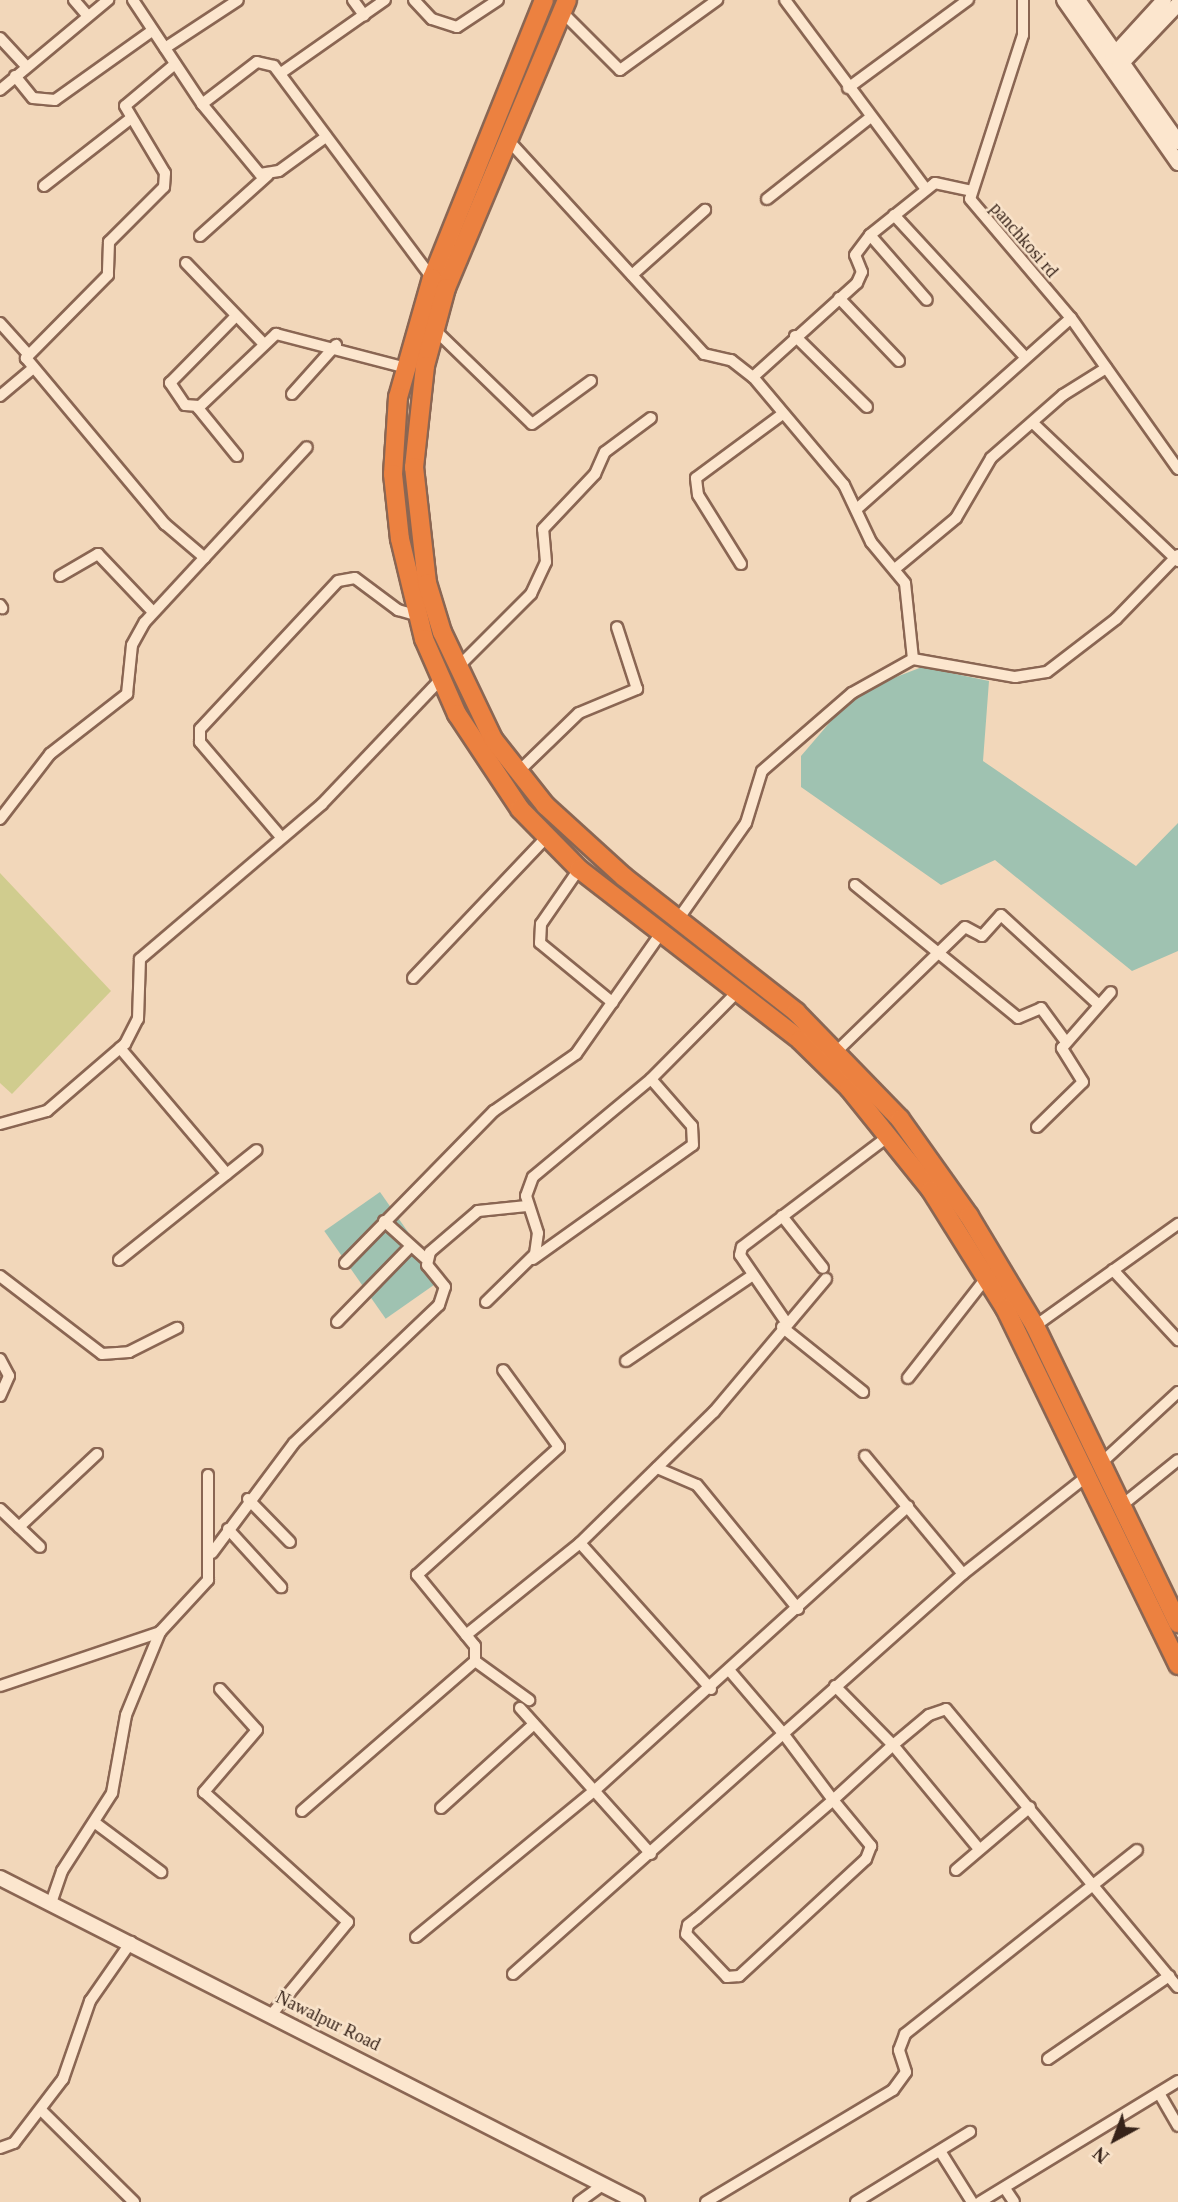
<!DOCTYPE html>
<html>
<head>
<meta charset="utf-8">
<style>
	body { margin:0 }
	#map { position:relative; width:1178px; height:2202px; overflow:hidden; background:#f2d7ba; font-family:Georgia,serif }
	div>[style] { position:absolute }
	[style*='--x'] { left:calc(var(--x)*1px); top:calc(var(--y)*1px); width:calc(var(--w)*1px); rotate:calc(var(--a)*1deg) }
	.green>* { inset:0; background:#d0cc8e }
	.water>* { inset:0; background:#9fc2b1; transform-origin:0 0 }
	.roads { filter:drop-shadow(2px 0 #8a6653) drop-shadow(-2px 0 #8a6653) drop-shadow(0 2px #8a6653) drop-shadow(0 -2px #8a6653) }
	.street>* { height:10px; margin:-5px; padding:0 5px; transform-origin:5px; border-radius:5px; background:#fce6ce }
	.secondary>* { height:14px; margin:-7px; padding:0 7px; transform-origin:7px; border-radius:7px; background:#fce6ce }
	.highway>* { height:18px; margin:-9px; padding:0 9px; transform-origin:9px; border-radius:9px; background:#ec8140 }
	span { translate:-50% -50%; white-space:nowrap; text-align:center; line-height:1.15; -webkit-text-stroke:5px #f9e3ca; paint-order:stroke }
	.street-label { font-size:18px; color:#372319 }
	.north { position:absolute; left:1080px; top:2104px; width:70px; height:70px; -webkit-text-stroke:5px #f9e3ca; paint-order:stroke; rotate:221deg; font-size:19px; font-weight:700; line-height:28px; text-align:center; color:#372319 }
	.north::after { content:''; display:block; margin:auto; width:24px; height:32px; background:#372319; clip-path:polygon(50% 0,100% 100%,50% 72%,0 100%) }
</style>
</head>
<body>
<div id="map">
	<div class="green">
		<div style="clip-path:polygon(0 873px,111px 991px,12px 1094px,0 1083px)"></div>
	</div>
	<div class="water">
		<div style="clip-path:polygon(922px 667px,989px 681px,983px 761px,1136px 866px,1178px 823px,1178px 951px,1132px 971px,995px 860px,941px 885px,801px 787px,801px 756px,855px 693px)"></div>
		<div style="left:380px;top:1192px;width:107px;height:68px;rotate:55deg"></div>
	</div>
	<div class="roads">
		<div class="street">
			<div style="--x:74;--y:0;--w:21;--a:49"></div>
			<div style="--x:133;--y:0;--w:125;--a:56.4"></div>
			<div style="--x:202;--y:104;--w:91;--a:50.4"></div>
			<div style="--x:260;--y:174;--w:19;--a:-9"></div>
			<div style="--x:279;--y:171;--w:54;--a:-36"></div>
			<div style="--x:353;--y:0;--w:19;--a:54"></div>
			<div style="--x:414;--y:0;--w:26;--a:47"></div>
			<div style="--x:432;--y:19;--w:26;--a:18"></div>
			<div style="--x:457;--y:27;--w:49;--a:-33.4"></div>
			<div style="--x:785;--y:0;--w:236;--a:53.3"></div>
			<div style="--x:1023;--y:0;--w:35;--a:90"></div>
			<div style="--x:1023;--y:35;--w:172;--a:107.9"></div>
			<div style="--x:970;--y:199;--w:156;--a:49.7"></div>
			<div style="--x:1071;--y:318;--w:185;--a:54.7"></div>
			<div style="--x:562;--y:12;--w:82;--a:45"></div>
			<div style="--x:620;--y:70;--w:120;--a:-35.8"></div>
			<div style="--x:0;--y:38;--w:38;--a:47"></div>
			<div style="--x:165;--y:48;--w:87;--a:-33.3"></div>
			<div style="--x:175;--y:64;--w:65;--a:140"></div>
			<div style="--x:125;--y:106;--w:78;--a:59.2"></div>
			<div style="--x:165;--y:173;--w:14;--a:94"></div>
			<div style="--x:164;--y:187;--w:78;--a:135"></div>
			<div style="--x:109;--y:242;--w:33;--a:92"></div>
			<div style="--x:108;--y:275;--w:117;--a:134.7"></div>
			<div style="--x:26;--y:358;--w:217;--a:50.1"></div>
			<div style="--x:165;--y:524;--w:52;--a:40.4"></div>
			<div style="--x:281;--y:73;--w:127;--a:-35.1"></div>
			<div style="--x:15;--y:76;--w:28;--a:51"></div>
			<div style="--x:33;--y:98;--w:22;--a:5"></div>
			<div style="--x:55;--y:100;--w:120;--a:-35.5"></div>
			<div style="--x:848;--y:88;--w:149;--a:-36.3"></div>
			<div style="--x:0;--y:90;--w:141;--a:-39.8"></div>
			<div style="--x:202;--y:104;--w:69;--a:-37.4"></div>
			<div style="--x:257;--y:62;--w:17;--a:13"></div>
			<div style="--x:274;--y:66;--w:264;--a:53.3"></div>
			<div style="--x:509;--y:141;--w:289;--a:47.5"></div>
			<div style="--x:704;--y:354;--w:28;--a:13"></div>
			<div style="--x:731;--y:360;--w:28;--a:38"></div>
			<div style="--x:44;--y:186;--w:109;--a:-37.9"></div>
			<div style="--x:767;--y:199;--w:132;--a:-38.3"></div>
			<div style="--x:894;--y:215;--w:190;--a:47.3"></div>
			<div style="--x:870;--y:235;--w:86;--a:48.8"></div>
			<div style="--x:200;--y:236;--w:91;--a:-41.9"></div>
			<div style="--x:186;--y:263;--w:110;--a:46.1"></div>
			<div style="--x:632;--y:275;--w:98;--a:-41.7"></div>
			<div style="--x:839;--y:298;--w:87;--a:46.4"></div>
			<div style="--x:0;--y:323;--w:40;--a:48"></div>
			<div style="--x:434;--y:329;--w:136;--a:44.1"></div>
			<div style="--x:532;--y:424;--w:73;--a:-36.1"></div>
			<div style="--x:795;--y:336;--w:101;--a:44.6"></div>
			<div style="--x:292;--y:394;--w:66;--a:-48.1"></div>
			<div style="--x:0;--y:396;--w:40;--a:-40"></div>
			<div style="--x:199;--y:406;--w:14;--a:-176"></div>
			<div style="--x:185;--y:405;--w:27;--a:-124"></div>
			<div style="--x:170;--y:383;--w:94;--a:-45.4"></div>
			<div style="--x:1034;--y:424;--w:199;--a:43.6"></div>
			<div style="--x:237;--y:456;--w:62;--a:-129.1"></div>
			<div style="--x:198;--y:408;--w:108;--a:-43.5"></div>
			<div style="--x:276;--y:334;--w:138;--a:14.6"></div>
			<div style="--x:859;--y:507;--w:284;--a:-41.7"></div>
			<div style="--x:741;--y:564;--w:81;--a:-121.9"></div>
			<div style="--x:698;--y:495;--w:17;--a:-97"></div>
			<div style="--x:696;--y:478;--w:106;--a:-36.5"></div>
			<div style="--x:896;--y:568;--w:78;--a:-39.8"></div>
			<div style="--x:956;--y:518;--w:69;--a:-59.7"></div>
			<div style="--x:991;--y:458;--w:96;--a:-41.2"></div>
			<div style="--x:1063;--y:395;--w:51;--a:-32.1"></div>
			<div style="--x:60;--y:576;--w:44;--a:-30.1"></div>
			<div style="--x:98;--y:554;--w:80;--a:46.5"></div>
			<div style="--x:0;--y:605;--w:4;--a:56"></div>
			<div style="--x:913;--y:659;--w:76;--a:-96"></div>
			<div style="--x:905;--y:583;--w:53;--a:-129.7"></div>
			<div style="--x:871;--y:542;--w:63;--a:-115.3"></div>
			<div style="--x:844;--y:485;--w:141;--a:-130.1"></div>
			<div style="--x:753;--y:377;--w:140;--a:-42.1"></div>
			<div style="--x:857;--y:283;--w:12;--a:-66"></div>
			<div style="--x:862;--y:272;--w:18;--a:-112"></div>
			<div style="--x:855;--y:255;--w:25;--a:-53"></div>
			<div style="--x:870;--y:235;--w:83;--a:-38.7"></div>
			<div style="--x:935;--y:183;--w:35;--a:12"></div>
			<div style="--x:457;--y:668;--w:105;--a:-45"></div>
			<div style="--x:531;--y:594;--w:35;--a:-65"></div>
			<div style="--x:546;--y:562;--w:33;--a:-95"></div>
			<div style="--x:543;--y:529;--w:76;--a:-46.6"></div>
			<div style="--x:595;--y:474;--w:24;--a:-66"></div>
			<div style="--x:605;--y:452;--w:57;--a:-36.5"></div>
			<div style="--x:517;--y:773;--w:86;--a:-44.1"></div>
			<div style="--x:579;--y:713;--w:63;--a:-22.5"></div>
			<div style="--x:637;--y:689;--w:65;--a:-107.9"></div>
			<div style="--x:0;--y:819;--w:82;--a:-52.4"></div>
			<div style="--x:50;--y:754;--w:98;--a:-37.9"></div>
			<div style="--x:127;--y:694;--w:49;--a:-84.2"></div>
			<div style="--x:132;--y:645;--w:26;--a:-61"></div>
			<div style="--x:145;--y:622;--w:238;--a:-47.2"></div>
			<div style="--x:281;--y:837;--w:125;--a:-130.5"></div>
			<div style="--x:200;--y:742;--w:13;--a:-90"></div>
			<div style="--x:200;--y:729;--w:202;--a:-47"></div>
			<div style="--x:338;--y:581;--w:17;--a:-10"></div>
			<div style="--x:355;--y:578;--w:54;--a:36.7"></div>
			<div style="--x:398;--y:610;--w:19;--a:16"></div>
			<div style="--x:579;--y:869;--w:67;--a:124.6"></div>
			<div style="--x:541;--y:924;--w:19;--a:93"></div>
			<div style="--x:540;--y:943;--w:94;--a:39.4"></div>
			<div style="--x:855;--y:885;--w:210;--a:39.2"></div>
			<div style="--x:1018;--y:1018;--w:25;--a:-23"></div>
			<div style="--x:1041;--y:1008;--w:42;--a:53.7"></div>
			<div style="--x:679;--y:918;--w:116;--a:-54.8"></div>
			<div style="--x:746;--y:823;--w:54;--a:-72.9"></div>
			<div style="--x:762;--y:771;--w:119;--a:-40.9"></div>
			<div style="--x:852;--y:693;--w:70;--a:-29.1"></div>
			<div style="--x:913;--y:659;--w:104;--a:10"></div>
			<div style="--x:1015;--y:677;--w:32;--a:-9"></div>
			<div style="--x:1047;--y:672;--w:87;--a:-37.5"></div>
			<div style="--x:1116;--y:619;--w:89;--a:-45.9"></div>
			<div style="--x:413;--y:978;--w:195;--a:-46.5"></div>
			<div style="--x:120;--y:1048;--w:165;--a:49.7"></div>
			<div style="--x:837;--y:1051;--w:178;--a:-44.1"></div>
			<div style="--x:965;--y:927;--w:19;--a:28"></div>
			<div style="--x:982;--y:936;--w:28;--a:-48"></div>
			<div style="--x:1001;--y:915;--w:133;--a:42.6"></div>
			<div style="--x:0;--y:1124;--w:49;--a:-15.5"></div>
			<div style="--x:47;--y:1111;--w:103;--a:-40.7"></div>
			<div style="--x:125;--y:1044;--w:28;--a:-63"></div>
			<div style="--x:138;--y:1019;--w:60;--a:-88.1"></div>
			<div style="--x:140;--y:959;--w:239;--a:-40.4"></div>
			<div style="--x:322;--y:804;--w:171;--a:-46.4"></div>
			<div style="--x:1037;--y:1127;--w:64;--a:-44.4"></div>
			<div style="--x:1083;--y:1082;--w:40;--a:-122"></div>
			<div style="--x:1062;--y:1048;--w:74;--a:-48.8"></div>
			<div style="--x:782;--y:1216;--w:66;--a:51.7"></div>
			<div style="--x:384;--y:1221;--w:55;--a:42.1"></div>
			<div style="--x:533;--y:1259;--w:196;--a:-35.5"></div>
			<div style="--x:693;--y:1145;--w:19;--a:-93"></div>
			<div style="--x:692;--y:1126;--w:62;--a:-131.1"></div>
			<div style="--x:119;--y:1260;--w:176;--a:-38.6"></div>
			<div style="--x:345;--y:1263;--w:213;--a:-45.6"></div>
			<div style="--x:494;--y:1111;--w:100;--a:-34.8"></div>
			<div style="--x:576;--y:1054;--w:151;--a:-54.9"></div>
			<div style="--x:1113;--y:1270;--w:96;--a:47.1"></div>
			<div style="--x:0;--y:1276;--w:128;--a:37.4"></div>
			<div style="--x:102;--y:1354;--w:27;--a:-4"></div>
			<div style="--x:129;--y:1352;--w:54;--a:-26.6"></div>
			<div style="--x:486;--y:1302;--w:69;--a:-44.4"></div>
			<div style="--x:535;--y:1254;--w:21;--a:-82"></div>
			<div style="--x:538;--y:1233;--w:39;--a:-108"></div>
			<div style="--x:526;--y:1196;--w:20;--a:-70"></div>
			<div style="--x:533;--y:1177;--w:153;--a:-39.7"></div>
			<div style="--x:651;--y:1079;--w:125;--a:-45.3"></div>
			<div style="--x:337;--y:1322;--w:103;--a:-45.8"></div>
			<div style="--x:786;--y:1322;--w:81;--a:-124.5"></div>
			<div style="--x:740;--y:1255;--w:8;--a:-76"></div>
			<div style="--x:742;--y:1247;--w:186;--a:-37.1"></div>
			<div style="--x:1035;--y:1326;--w:176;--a:-35.5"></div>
			<div style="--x:782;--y:1327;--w:104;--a:38.7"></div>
			<div style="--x:0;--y:1359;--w:19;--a:62"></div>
			<div style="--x:9;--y:1376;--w:22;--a:114"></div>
			<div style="--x:626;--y:1361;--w:153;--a:-34.1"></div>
			<div style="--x:908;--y:1378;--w:128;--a:-52"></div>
			<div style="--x:865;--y:1456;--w:153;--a:50.3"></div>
			<div style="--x:1100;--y:1464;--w:106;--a:-42.7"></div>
			<div style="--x:657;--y:1468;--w:43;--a:23"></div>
			<div style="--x:697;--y:1485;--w:160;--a:50.8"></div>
			<div style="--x:248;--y:1499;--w:60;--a:45.7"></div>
			<div style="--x:1121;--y:1506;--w:73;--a:-38.9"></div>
			<div style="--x:0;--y:1509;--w:55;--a:43.5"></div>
			<div style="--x:19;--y:1527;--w:107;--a:-43.1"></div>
			<div style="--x:228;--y:1529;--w:79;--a:47.6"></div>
			<div style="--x:212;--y:1553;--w:137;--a:-53.3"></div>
			<div style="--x:294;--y:1443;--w:200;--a:-43.6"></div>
			<div style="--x:439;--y:1305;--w:19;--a:-72"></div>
			<div style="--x:445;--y:1287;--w:28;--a:-129"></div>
			<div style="--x:427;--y:1265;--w:13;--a:-77"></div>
			<div style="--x:430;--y:1252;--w:63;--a:-40.5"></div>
			<div style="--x:478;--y:1211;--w:49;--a:-5.8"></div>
			<div style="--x:466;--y:1635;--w:146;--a:-38.9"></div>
			<div style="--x:475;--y:1661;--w:67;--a:35.8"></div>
			<div style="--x:729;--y:1670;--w:82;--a:49.5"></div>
			<div style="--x:782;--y:1732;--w:85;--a:53.1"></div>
			<div style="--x:833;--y:1800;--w:60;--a:50.4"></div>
			<div style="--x:871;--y:1846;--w:14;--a:111"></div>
			<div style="--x:866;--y:1859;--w:173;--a:137.3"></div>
			<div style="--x:739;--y:1976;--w:12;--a:175"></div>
			<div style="--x:727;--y:1977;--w:59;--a:-133.6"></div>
			<div style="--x:686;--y:1934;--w:9;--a:-77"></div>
			<div style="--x:688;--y:1925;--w:11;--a:-38"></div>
			<div style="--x:697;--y:1918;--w:180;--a:-40.9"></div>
			<div style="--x:833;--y:1800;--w:81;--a:-42.5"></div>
			<div style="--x:893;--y:1745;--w:47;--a:-39.8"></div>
			<div style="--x:929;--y:1715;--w:18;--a:-19"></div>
			<div style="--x:946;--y:1709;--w:362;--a:50.2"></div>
			<div style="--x:0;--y:1686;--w:169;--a:-18.6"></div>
			<div style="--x:835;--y:1686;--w:83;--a:45.5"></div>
			<div style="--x:893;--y:1745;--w:135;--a:50.4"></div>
			<div style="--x:220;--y:1689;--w:55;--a:47.9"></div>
			<div style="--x:257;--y:1730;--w:82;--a:130.5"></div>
			<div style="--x:204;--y:1792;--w:194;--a:42.1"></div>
			<div style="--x:348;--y:1922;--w:121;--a:129.6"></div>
			<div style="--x:711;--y:1689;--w:196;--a:-131.9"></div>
			<div style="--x:580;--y:1543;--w:187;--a:-44.4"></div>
			<div style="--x:714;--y:1412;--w:174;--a:-49.9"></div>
			<div style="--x:520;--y:1708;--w:196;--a:48.1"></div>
			<div style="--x:441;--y:1808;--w:125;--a:-42.1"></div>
			<div style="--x:302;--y:1811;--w:229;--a:-40.9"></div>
			<div style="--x:475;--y:1661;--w:15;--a:-90"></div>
			<div style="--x:475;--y:1646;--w:92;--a:-129.2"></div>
			<div style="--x:417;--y:1575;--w:191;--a:-42"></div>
			<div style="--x:559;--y:1447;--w:95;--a:-126"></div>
			<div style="--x:94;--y:1822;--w:84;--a:36.7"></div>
			<div style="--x:956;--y:1870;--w:97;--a:-40.4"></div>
			<div style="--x:51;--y:1903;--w:34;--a:-71"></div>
			<div style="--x:62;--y:1871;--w:93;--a:-57.3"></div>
			<div style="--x:112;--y:1793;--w:79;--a:-79.8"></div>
			<div style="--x:126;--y:1715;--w:90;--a:-67.7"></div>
			<div style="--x:160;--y:1632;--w:71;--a:-47.3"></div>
			<div style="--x:208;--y:1580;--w:105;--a:-90"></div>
			<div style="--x:416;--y:1937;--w:230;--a:-39.4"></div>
			<div style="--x:594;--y:1791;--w:424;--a:-42.2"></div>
			<div style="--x:513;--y:1974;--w:602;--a:-41.63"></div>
			<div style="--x:963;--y:1574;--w:157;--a:-38.3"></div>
			<div style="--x:1048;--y:2059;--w:147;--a:-34.4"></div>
			<div style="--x:1159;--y:2093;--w:38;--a:60"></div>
			<div style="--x:41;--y:2110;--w:131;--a:44.7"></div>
			<div style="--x:0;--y:2148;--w:15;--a:-20"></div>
			<div style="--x:14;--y:2143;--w:81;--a:-52.6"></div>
			<div style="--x:63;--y:2079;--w:83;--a:-70.9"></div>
			<div style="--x:90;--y:2001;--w:72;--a:-55.2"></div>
			<div style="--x:940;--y:2151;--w:60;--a:57.9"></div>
			<div style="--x:1006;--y:2190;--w:14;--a:56"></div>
			<div style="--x:579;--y:2202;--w:29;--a:-36"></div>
			<div style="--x:706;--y:2202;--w:218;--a:-30.9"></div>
			<div style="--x:893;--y:2090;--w:22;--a:-54"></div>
			<div style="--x:906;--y:2072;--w:23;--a:-108"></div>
			<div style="--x:899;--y:2050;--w:17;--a:-69"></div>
			<div style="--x:905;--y:2034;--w:296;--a:-38.4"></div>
			<div style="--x:856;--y:2202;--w:134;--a:-31.6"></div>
			<div style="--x:980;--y:2202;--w:232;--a:-31.4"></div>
		</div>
		<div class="secondary">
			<div style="--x:1064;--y:0;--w:199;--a:55"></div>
			<div style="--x:1078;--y:0;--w:174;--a:54.8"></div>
			<div style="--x:1112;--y:57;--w:77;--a:-47.6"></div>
			<div style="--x:1119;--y:66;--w:86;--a:-46.4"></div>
			<div style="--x:0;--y:1878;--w:715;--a:26.96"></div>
		</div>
		<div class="highway">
			<div style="--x:544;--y:0;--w:300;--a:111.9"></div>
			<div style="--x:432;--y:278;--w:124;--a:105.9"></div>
			<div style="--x:398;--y:397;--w:77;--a:93.7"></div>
			<div style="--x:393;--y:474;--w:65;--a:83.9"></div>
			<div style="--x:400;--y:539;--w:103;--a:76.5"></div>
			<div style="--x:424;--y:639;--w:82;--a:66.3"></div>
			<div style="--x:457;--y:714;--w:114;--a:56.4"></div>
			<div style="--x:520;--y:809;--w:84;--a:45.5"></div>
			<div style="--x:579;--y:869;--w:279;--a:37.7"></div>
			<div style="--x:800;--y:1040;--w:69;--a:44.4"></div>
			<div style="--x:849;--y:1088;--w:131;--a:51.2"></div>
			<div style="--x:931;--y:1190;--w:139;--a:57.9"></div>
			<div style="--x:1005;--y:1308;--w:397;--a:64.1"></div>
			<div style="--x:567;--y:0;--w:312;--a:112.8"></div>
			<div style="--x:446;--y:288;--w:81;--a:105.1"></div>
			<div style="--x:425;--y:366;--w:102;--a:96.2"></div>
			<div style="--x:414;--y:467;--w:117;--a:83.6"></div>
			<div style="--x:427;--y:583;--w:51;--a:73"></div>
			<div style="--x:442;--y:632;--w:119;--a:64.5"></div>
			<div style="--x:493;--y:739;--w:85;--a:51.7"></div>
			<div style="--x:546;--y:806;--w:105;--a:42.3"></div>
			<div style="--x:624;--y:877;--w:219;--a:38.1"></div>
			<div style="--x:796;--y:1012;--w:149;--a:45.8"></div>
			<div style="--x:900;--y:1119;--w:119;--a:54.6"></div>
			<div style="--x:969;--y:1216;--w:128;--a:59"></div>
			<div style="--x:1035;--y:1326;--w:330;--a:64.3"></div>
		</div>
	</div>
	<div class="street-label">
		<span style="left:1024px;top:240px;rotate:49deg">panchkosi rd</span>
		<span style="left:328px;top:2021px;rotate:26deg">Nawalpur Road</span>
	</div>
	<div class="north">N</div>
</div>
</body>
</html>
